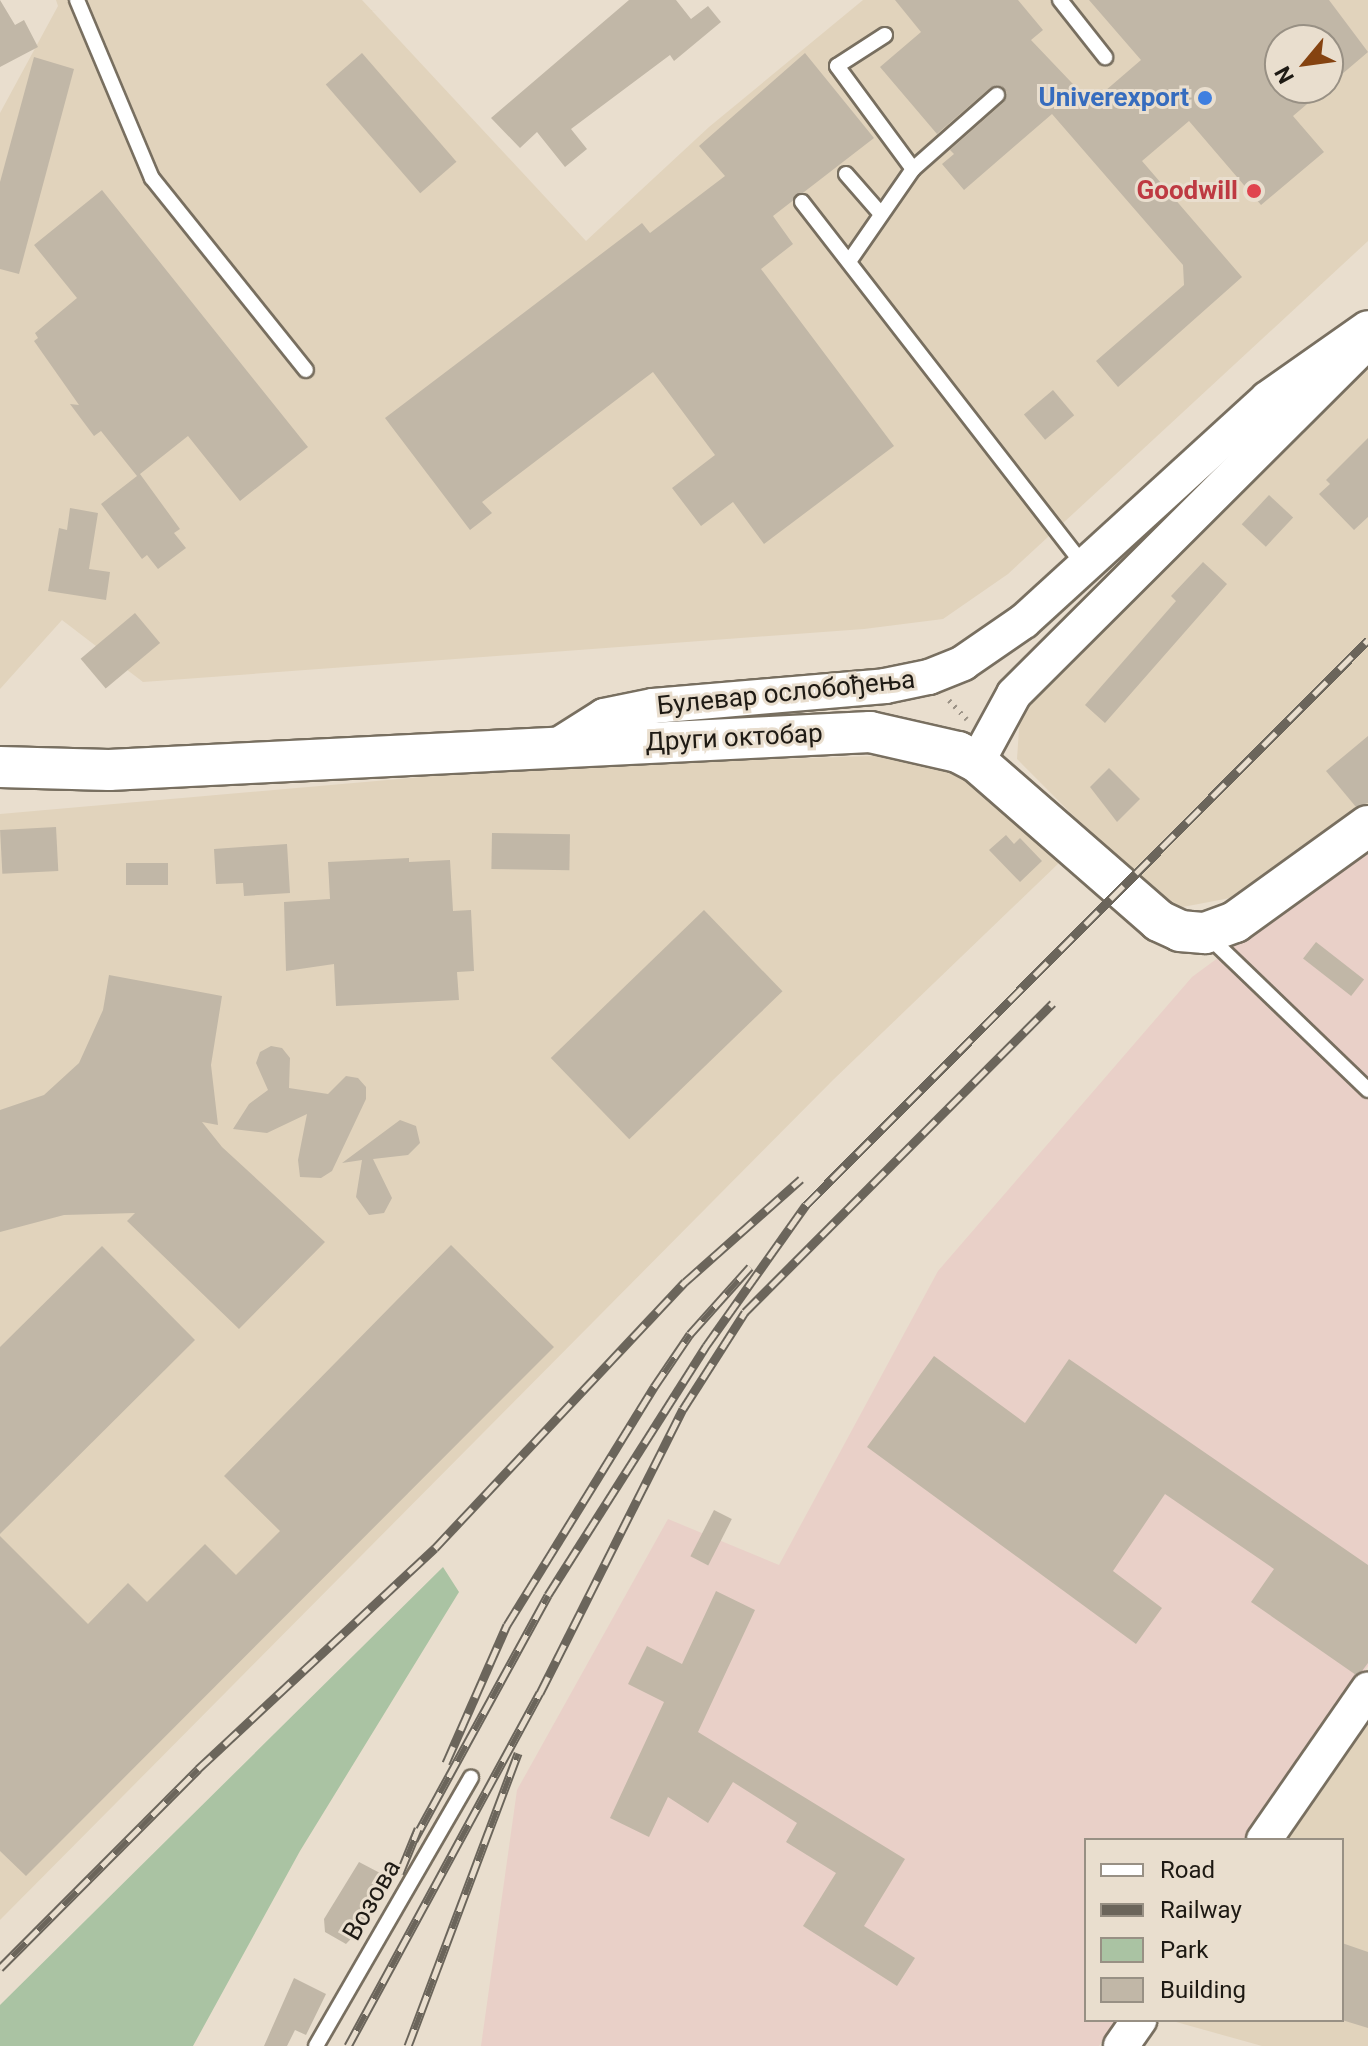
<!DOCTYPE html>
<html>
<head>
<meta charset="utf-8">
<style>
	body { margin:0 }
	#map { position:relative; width:1368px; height:2046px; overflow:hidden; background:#e9dece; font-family:Roboto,sans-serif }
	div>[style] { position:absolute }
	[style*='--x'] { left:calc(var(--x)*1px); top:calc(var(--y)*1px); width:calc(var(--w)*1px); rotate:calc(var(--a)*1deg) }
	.commercial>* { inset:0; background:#e9d0c8 }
	.built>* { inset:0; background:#e1d3bc }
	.green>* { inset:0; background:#aac3a3 }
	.building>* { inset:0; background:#c1b7a7; transform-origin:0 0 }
	.path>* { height:5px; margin-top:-2.5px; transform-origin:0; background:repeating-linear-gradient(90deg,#9c9387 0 2px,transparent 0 8px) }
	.roads { filter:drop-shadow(2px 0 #786f60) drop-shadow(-2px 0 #786f60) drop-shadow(0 2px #786f60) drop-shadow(0 -2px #786f60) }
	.service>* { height:14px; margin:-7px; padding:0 7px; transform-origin:7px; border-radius:7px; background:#fff }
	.tertiary>* { height:34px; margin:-17px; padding:0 17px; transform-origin:17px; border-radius:17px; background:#fff }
	.secondary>* { height:40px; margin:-20px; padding:0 20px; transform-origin:20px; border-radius:20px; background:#fff }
	.rail>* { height:9px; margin-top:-4.5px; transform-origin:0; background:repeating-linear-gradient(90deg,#e9dece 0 18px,#6b655b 0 36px); box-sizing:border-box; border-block:2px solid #6b655b }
	.dots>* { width:22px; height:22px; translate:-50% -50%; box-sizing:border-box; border:4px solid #e9dece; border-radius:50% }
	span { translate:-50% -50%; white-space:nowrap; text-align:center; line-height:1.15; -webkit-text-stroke:6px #e9dece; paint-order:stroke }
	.shop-label { font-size:26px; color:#366cbe; font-weight:700 }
	.right { translate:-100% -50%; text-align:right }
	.health-label { font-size:26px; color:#be3a42; font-weight:700 }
	.street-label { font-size:26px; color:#1e1a14 }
	.legend { position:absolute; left:1084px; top:1838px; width:260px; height:184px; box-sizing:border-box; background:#e9dece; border:2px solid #989084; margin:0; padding:10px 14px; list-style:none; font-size:24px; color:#1e1a14 }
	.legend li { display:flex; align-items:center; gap:16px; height:40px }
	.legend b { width:40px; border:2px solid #989084 }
	.north { position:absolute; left:1264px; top:24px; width:80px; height:80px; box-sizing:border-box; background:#e9dece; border:2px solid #989084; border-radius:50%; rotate:241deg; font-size:22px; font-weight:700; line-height:32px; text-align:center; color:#1e1a14 }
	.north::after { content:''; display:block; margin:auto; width:28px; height:36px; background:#854311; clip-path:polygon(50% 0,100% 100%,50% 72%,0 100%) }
</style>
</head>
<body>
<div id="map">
	<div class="commercial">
		<div style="clip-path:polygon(1368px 847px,1368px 1666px,1244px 1840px,1086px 1840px,1086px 2020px,1117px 2020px,1099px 2046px,481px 2046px,517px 1790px,668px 1519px,779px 1565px,938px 1271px,1192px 977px)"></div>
	</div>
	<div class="built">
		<div style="clip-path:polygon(evenodd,56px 0,362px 0,586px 241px,709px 127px,863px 0,1368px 0,1368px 241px,1008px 574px,943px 619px,864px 629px,143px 682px,62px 620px,0 689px,0 113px,58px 6px,56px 0,1280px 40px,1328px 40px,1328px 88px,1280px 88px,1280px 40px)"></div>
		<div style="clip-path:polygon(1368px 356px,1368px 805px,1230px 898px,1167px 910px,1017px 759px,1021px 700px)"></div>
		<div style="clip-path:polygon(905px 755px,968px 775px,1061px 861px,833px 1080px,0 1920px,0 814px,547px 766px)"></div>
		<div style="clip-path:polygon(1368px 1711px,1368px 2046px,1262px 2046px,1169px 2020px,1342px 2020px,1342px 1840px,1283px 1840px)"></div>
	</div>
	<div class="green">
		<div style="clip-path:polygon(443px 1567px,459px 1592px,300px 1851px,193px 2046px,0 2046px,0 2005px)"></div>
	</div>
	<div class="building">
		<div style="clip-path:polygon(0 0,15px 25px,24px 20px,38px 47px,0 67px)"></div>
		<div style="clip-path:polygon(629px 0,676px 0,691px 19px,708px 6px,721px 22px,674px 61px,670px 55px,571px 129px,587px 149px,565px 167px,537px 132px,520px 148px,491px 118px)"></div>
		<div style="clip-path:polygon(895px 0,1018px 0,1043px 30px,1031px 40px,1091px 103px,1141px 60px,1089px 0,1329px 0,1368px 52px,1328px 86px,1328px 40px,1280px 40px,1280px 88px,1326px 88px,1293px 116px,1324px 152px,1261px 205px,1189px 121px,1142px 161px,1242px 277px,1118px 387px,1096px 361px,1184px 285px,1183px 265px,1052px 114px,964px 190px,942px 164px,954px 154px,950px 150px,1004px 102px,1007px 92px,1001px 86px,991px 87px,937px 134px,880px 67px,921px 32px)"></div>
		<div style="left:362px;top:53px;width:144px;height:48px;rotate:49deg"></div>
		<div style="clip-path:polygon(805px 53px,874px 138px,773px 216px,793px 244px,761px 269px,894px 446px,764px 544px,733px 502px,701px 526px,672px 488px,715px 455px,653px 372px,482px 502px,492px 513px,470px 530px,385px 418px,642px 223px,650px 233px,725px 176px,699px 146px)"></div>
		<div style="clip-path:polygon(34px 57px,74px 69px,19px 274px,0 269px,0 182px)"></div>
		<div style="clip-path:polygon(102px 190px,308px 447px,240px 501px,188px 436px,140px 474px,180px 529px,174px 533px,186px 548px,158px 569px,147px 555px,142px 559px,101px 504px,137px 476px,101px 431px,94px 436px,70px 404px,79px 405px,34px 341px,38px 338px,35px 333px,77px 298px,34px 245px)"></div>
		<div style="left:1053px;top:390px;width:33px;height:38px;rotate:50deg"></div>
		<div style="clip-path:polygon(1368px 438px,1368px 517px,1354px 530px,1319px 494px,1330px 484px,1326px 480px)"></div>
		<div style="left:1269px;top:495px;width:33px;height:40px;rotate:43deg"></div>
		<div style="clip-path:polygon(70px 508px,98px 513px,89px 569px,110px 572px,106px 600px,48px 591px,59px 528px,67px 530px)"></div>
		<div style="clip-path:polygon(1203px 562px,1227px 584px,1105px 723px,1085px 705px,1176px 601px,1171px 596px)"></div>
		<div style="left:135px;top:613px;width:39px;height:71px;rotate:50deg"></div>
		<div style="clip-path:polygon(1368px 736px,1368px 803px,1356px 807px,1326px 771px)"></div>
		<div style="clip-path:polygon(1109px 768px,1140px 799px,1117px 822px,1090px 787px)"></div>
		<div style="left:56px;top:827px;width:44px;height:56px;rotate:87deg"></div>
		<div style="left:492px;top:833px;width:78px;height:36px;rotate:1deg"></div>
		<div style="clip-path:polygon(1006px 835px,1014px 844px,1020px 838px,1042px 861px,1020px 882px,989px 850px)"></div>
		<div style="clip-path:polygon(287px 844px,290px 893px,244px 896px,243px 883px,216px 884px,214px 849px)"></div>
		<div style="clip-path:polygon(409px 858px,409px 862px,450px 860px,453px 911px,471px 910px,474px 971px,457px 972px,459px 1000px,336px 1006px,334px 964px,286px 971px,284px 902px,330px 899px,328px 862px)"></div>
		<div style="left:126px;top:863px;width:42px;height:22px"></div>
		<div style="left:704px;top:910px;width:113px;height:213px;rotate:46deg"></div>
		<div style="left:1316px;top:942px;width:61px;height:21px;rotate:38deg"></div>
		<div style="clip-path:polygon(109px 975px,222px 996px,211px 1065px,218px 1125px,202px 1122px,222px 1147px,325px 1242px,239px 1329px,127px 1221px,135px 1213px,64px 1215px,0 1232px,0 1110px,44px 1095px,79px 1063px,103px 1010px)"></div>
		<div style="clip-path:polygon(271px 1046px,282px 1048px,290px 1058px,289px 1088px,328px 1094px,346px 1076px,358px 1078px,366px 1087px,366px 1099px,332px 1171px,321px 1178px,300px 1177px,298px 1160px,307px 1114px,267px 1133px,233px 1129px,249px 1104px,268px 1090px,256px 1063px,260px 1052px)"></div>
		<div style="clip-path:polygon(400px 1120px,416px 1126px,420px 1143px,408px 1155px,373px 1159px,392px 1198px,384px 1213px,369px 1215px,356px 1197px,362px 1160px,342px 1163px)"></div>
		<div style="clip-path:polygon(451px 1245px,554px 1347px,26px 1876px,0 1851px,0 1536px,88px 1624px,128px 1583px,147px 1602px,205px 1544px,236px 1575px,280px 1531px,224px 1476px)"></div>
		<div style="clip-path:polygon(102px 1246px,195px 1340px,0 1534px,0 1347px)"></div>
		<div style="clip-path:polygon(934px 1356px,1025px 1423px,1069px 1359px,1368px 1565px,1368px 1663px,1362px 1671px,1356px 1675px,1251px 1602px,1274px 1569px,1165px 1494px,1113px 1571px,1162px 1608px,1136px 1644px,867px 1447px)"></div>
		<div style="left:714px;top:1510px;width:20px;height:52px;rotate:27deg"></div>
		<div style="clip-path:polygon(716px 1591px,755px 1610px,698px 1732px,905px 1859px,864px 1926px,915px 1958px,897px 1986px,803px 1926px,836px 1873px,786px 1842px,797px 1823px,733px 1782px,708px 1823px,668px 1797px,649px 1837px,610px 1818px,664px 1702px,628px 1684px,647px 1646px,682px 1664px)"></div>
		<div style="clip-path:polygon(359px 1862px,380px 1873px,366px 1899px,367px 1922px,346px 1944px,325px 1932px,324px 1919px)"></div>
		<div style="clip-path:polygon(1342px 1943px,1368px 1952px,1368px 2028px,1342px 2020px)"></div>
		<div style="clip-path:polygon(294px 1978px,326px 1994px,306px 2035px,295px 2030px,287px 2046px,264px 2046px)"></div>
	</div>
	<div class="path">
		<div style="--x:949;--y:700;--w:26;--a:47"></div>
	</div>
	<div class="roads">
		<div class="service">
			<div style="--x:77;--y:0;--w:193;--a:67.2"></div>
			<div style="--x:152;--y:178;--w:246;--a:51.3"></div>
			<div style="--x:1060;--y:0;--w:73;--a:51.7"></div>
			<div style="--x:885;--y:35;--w:57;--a:147.1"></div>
			<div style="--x:837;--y:66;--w:128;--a:53.6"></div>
			<div style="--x:846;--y:174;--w:52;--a:48.9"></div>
			<div style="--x:802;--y:202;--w:460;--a:52.2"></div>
			<div style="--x:850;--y:260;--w:111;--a:-55.3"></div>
			<div style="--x:913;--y:169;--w:112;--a:-41.4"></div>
			<div style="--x:1208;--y:936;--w:222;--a:43.9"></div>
			<div style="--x:316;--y:2046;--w:310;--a:-60"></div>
		</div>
		<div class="tertiary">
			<div style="--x:555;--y:747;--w:58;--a:-32.3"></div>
			<div style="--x:604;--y:716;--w:50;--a:-11.5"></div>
			<div style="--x:653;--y:706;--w:233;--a:-4.9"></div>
			<div style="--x:885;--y:686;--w:45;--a:-11.6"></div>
			<div style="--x:929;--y:677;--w:37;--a:-22"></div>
			<div style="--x:963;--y:663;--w:74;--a:-34.5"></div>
			<div style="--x:1024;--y:621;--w:329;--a:-42.4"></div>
			<div style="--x:1267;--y:399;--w:123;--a:-35.1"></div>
			<div style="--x:977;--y:762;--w:77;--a:-61.4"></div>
			<div style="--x:1014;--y:694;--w:486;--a:-44.9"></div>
			<div style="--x:1264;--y:1840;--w:183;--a:-55.3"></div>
			<div style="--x:1121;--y:2046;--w:32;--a:-55"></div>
		</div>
		<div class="secondary">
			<div style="--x:0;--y:767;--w:109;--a:1.6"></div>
			<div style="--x:109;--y:770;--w:762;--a:-2.86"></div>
			<div style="--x:870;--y:732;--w:90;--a:12.8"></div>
			<div style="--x:958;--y:752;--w:21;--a:28"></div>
			<div style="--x:977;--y:762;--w:242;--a:41.1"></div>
			<div style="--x:1159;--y:921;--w:23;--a:25"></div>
			<div style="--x:1180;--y:931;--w:25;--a:5"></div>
			<div style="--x:1205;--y:933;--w:32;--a:-20"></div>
			<div style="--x:1235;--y:922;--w:164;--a:-35.8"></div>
		</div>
	</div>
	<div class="rail">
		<div style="--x:446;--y:1763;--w:151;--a:-66.2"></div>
		<div style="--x:507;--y:1625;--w:280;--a:-58.3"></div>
		<div style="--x:654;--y:1387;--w:64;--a:-55.8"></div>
		<div style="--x:690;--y:1334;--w:90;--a:-48.2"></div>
		<div style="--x:414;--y:1840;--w:279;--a:-61.3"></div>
		<div style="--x:548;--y:1595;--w:295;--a:-57.6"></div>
		<div style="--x:706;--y:1346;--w:173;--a:-54.7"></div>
		<div style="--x:806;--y:1205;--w:797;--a:-45.15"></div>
		<div style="--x:400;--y:1873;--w:48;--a:-67.8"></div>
		<div style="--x:0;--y:1968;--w:281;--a:-45.1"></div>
		<div style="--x:198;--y:1769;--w:324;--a:-43"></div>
		<div style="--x:435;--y:1548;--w:365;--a:-46.8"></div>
		<div style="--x:685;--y:1282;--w:155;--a:-41.6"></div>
		<div style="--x:348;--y:2046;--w:402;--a:-61.5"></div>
		<div style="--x:540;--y:1693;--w:318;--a:-63.3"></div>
		<div style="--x:683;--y:1409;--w:115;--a:-57.4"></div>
		<div style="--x:745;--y:1312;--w:436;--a:-45.1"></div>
		<div style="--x:408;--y:2046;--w:313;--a:-69.4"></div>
	</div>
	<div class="dots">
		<div style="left:1205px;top:98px;background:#3f7fe0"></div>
		<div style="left:1254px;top:191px;background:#e0444e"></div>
	</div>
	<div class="shop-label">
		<span class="right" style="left:1189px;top:98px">Univerexport</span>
	</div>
	<div class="health-label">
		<span class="right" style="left:1238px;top:191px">Goodwill</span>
	</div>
	<div class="street-label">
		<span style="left:786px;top:693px;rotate:-6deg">Булевар ослобођења</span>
		<span style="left:734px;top:738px;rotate:-3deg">Други октобар</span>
		<span style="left:372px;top:1900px;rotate:-60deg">Возова</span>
	</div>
	<ul class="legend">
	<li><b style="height:10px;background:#fff"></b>Road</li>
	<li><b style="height:10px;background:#6b655b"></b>Railway</li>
	<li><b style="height:22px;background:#aac3a3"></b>Park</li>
	<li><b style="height:22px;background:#c1b7a7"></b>Building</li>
	</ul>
	<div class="north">N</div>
</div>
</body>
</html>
